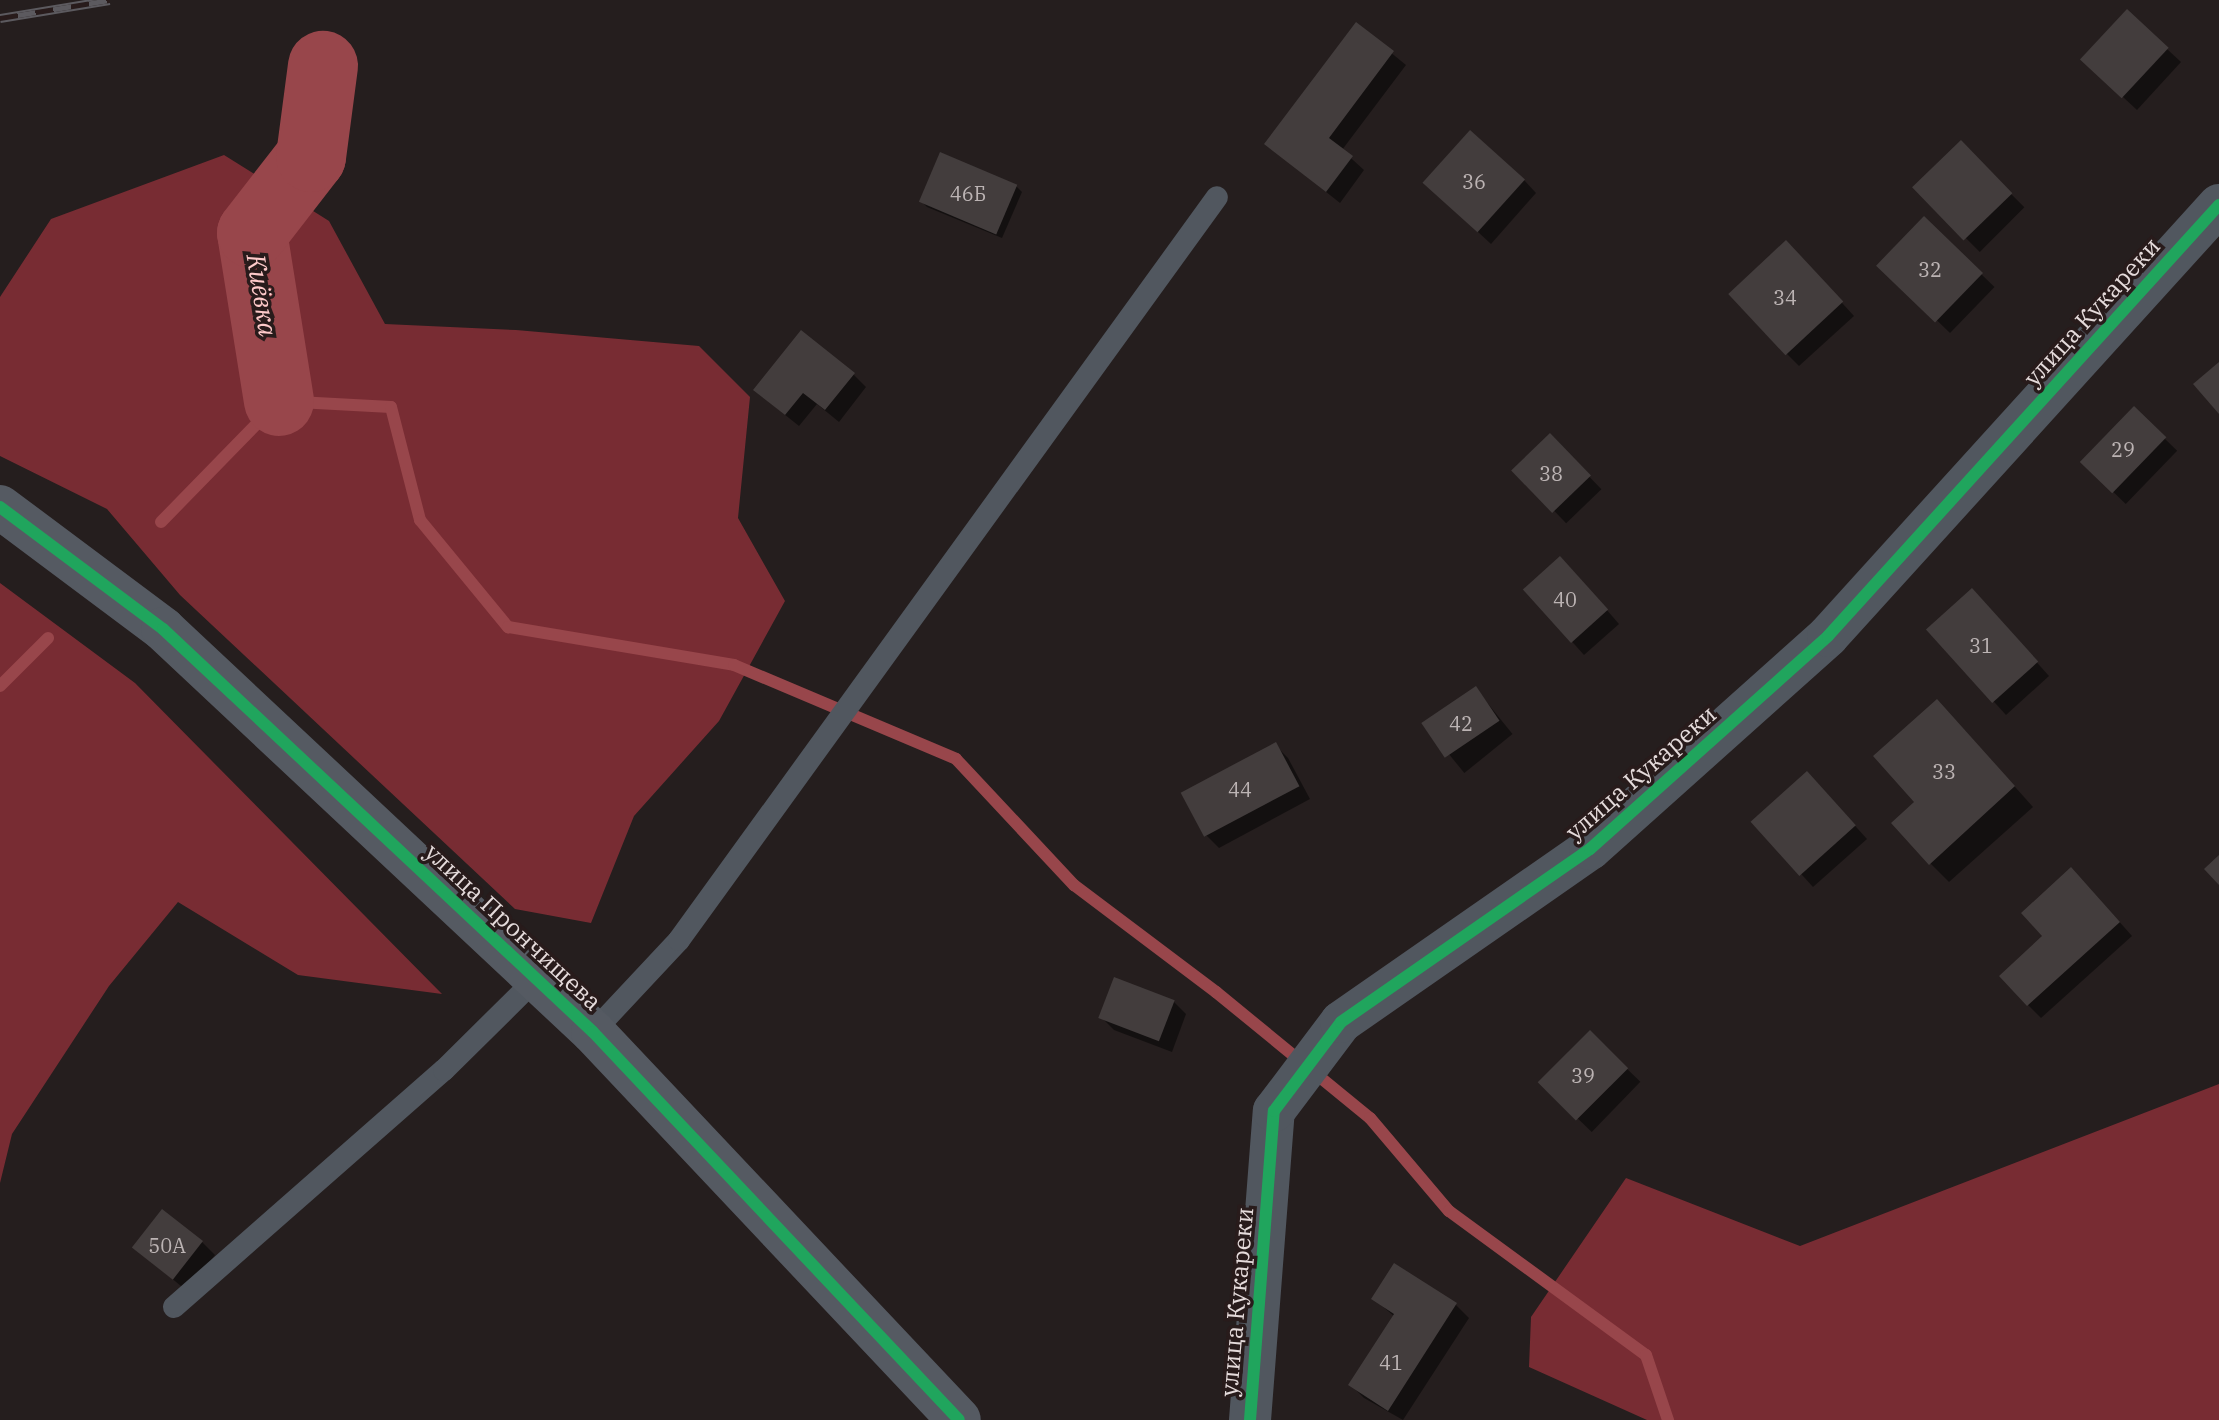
<!DOCTYPE html>
<html>
<head>
<meta charset="utf-8">
<style>
	body { margin:0 }
	#map { position:relative; width:2219px; height:1420px; overflow:hidden; background:#251e1e; font-family:"IBM Plex Serif",serif }
	div>[style] { position:absolute }
	[style*='--x'] { left:calc(var(--x)*1px); top:calc(var(--y)*1px); width:calc(var(--w)*1px); rotate:calc(var(--a)*1deg) }
	.forest>* { inset:0; background:#782c33 }
	.shadow>* { inset:0; background:#0007; transform-origin:0 0 }
	.stream>* { height:12px; margin:-6px; padding:0 6px; transform-origin:6px; border-radius:6px; background:#98464b }
	.river>* { height:70px; margin:-35px; padding:0 35px; transform-origin:35px; border-radius:35px; background:#98464b }
	.building>* { inset:0; background:#433d3d; transform-origin:0 0 }
	.lane>* { height:22px; margin:-11px; padding:0 11px; transform-origin:11px; border-radius:11px; background:#51575f }
	.street>* { height:42px; margin:-21px; padding:0 21px; transform-origin:21px; border-radius:21px; background:#51575f }
	.secondary>* { height:44px; margin:-22px; padding:0 22px; transform-origin:22px; border-radius:22px; background:#555a62 }
	.rail>* { height:9px; margin-top:-4.5px; transform-origin:0; background:repeating-linear-gradient(90deg,#281b1b 0 18px,#5c5a5f 0 36px); box-sizing:border-box; border-block:2px solid #5c5a5f }
	.cycleway>* { height:12px; margin:-6px; padding:0 6px; transform-origin:6px; border-radius:6px; background:#20a55d }
	span { translate:-50% -50%; white-space:nowrap; text-align:center; line-height:1.15; -webkit-text-stroke:7px #281b1b; paint-order:stroke }
	.number-label { font-size:20px; color:#bcb4b4 }
	.number-label span { -webkit-text-stroke-width:0 }
	.street-label { font-size:24px; color:#e5dbdb }
	.water-label { font-size:26px; color:#fecaca; font-style:italic }
</style>
</head>
<body>
<div id="map">
	<div class="forest">
		<div style="clip-path:polygon(224px 155px,329px 221px,385px 324px,516px 330px,699px 346px,750px 397px,738px 518px,785px 601px,719px 721px,634px 816px,591px 923px,515px 909px,180px 595px,107px 509px,0 456px,0 297px,51px 219px)"></div>
		<div style="clip-path:polygon(0 583px,135px 683px,442px 994px,298px 975px,178px 902px,109px 986px,12px 1134px,0 1183px)"></div>
		<div style="clip-path:polygon(2219px 1084px,2219px 1420px,1647px 1420px,1529px 1367px,1531px 1317px,1626px 1178px,1800px 1246px)"></div>
	</div>
	<div class="shadow">
		<div style="clip-path:polygon(2127px 12px,2181px 62px,2137px 110px,2096px 72px)"></div>
		<div style="clip-path:polygon(1357px 25px,1406px 65px,1342px 150px,1364px 170px,1340px 203px,1266px 144px)"></div>
		<div style="left:1960px;top:143px;width:91px;height:63px;rotate:45deg"></div>
		<div style="clip-path:polygon(1524px 180px,1536px 193px,1491px 244px,1438px 195px)"></div>
		<div style="clip-path:polygon(1016px 186px,1022px 192px,1002px 238px,927px 207px,921px 201px)"></div>
		<div style="left:1924px;top:219px;width:98px;height:64px;rotate:44deg"></div>
		<div style="clip-path:polygon(1799px 256px,1854px 316px,1799px 366px,1786px 353px)"></div>
		<div style="clip-path:polygon(853px 374px,866px 387px,839px 422px,817px 404px,799px 426px,769px 402px)"></div>
		<div style="left:2134px;top:409px;width:60px;height:74px;rotate:44deg"></div>
		<div style="left:1550px;top:436px;width:74px;height:49px;rotate:46deg"></div>
		<div style="clip-path:polygon(1573px 571px,1619px 624px,1584px 655px,1525px 589px)"></div>
		<div style="clip-path:polygon(1984px 603px,2049px 676px,2006px 715px,1928px 629px)"></div>
		<div style="left:1476px;top:689px;width:58px;height:62px;rotate:51deg"></div>
		<div style="clip-path:polygon(1956px 721px,2033px 807px,1949px 882px,1930px 863px,1917px 802px)"></div>
		<div style="clip-path:polygon(1275px 745px,1288px 758px,1310px 799px,1219px 848px,1206px 835px)"></div>
		<div style="clip-path:polygon(1820px 787px,1867px 839px,1813px 887px,1754px 822px)"></div>
		<div style="clip-path:polygon(2084px 882px,2132px 936px,2041px 1018px,2028px 1005px,2045px 937px)"></div>
		<div style="clip-path:polygon(1174px 1002px,1186px 1014px,1172px 1052px,1114px 1030px,1101px 1017px)"></div>
		<div style="left:1590px;top:1033px;width:70px;height:70px;rotate:44deg"></div>
		<div style="clip-path:polygon(202px 1242px,215px 1255px,187px 1291px,135px 1248px)"></div>
		<div style="clip-path:polygon(1395px 1265px,1456px 1305px,1469px 1318px,1403px 1420px,1364px 1398px,1351px 1385px,1395px 1317px,1374px 1299px)"></div>
	</div>
	<div class="stream">
		<div style="--x:161;--y:522;--w:169;--a:-45.7"></div>
		<div style="--x:279;--y:401;--w:112;--a:3.1"></div>
		<div style="--x:391;--y:407;--w:117;--a:75.6"></div>
		<div style="--x:420;--y:520;--w:139;--a:50.6"></div>
		<div style="--x:508;--y:627;--w:229;--a:9.5"></div>
		<div style="--x:734;--y:665;--w:241;--a:22.9"></div>
		<div style="--x:956;--y:759;--w:173;--a:46.9"></div>
		<div style="--x:1074;--y:885;--w:178;--a:37"></div>
		<div style="--x:1216;--y:992;--w:199;--a:39.3"></div>
		<div style="--x:1370;--y:1118;--w:122;--a:49.7"></div>
		<div style="--x:1449;--y:1211;--w:244;--a:36.2"></div>
		<div style="--x:1646;--y:1355;--w:69;--a:71.3"></div>
		<div style="--x:0;--y:686;--w:68;--a:-45"></div>
	</div>
	<div class="river">
		<div style="--x:279;--y:401;--w:170;--a:-99.1"></div>
		<div style="--x:252;--y:233;--w:96;--a:-52.2"></div>
		<div style="--x:311;--y:157;--w:92;--a:-82.5"></div>
	</div>
	<div class="building">
		<div style="left:2127px;top:9px;width:57px;height:69px;rotate:43deg"></div>
		<div style="clip-path:polygon(1356px 22px,1394px 51px,1329px 138px,1353px 156px,1326px 192px,1264px 144px)"></div>
		<div style="left:1470px;top:130px;width:74px;height:71px;rotate:42deg"></div>
		<div style="left:1961px;top:140px;width:74px;height:68px;rotate:46deg"></div>
		<div style="left:940px;top:152px;width:84px;height:54px;rotate:23deg"></div>
		<div style="left:1924px;top:216px;width:82px;height:69px;rotate:44deg"></div>
		<div style="left:1786px;top:240px;width:84px;height:79px;rotate:47deg"></div>
		<div style="clip-path:polygon(801px 330px,855px 373px,825px 410px,803px 393px,785px 415px,753px 390px)"></div>
		<div style="clip-path:polygon(2219px 362px,2219px 414px,2193px 384px)"></div>
		<div style="left:2134px;top:406px;width:45px;height:78px;rotate:44deg"></div>
		<div style="left:1550px;top:433px;width:59px;height:54px;rotate:46deg"></div>
		<div style="left:1560px;top:556px;width:72px;height:50px;rotate:48deg"></div>
		<div style="left:1972px;top:588px;width:99px;height:62px;rotate:48deg"></div>
		<div style="left:1476px;top:686px;width:42px;height:66px;rotate:56deg"></div>
		<div style="clip-path:polygon(1937px 699px,2015px 786px,1929px 865px,1891px 823px,1914px 802px,1873px 756px)"></div>
		<div style="left:1276px;top:742px;width:50px;height:108px;rotate:62deg"></div>
		<div style="left:1807px;top:771px;width:73px;height:76px;rotate:48deg"></div>
		<div style="clip-path:polygon(2219px 855px,2219px 885px,2204px 869px)"></div>
		<div style="clip-path:polygon(2071px 867px,2120px 922px,2027px 1006px,1999px 976px,2042px 936px,2021px 913px)"></div>
		<div style="left:1114px;top:977px;width:65px;height:44px;rotate:21deg"></div>
		<div style="left:1590px;top:1030px;width:54px;height:74px;rotate:45deg"></div>
		<div style="left:162px;top:1209px;width:52px;height:49px;rotate:38deg"></div>
		<div style="clip-path:polygon(1394px 1263px,1457px 1303px,1388px 1411px,1348px 1385px,1394px 1314px,1371px 1299px)"></div>
	</div>
	<div class="lane">
		<div style="--x:593;--y:1032;--w:126;--a:-46.9"></div>
		<div style="--x:679;--y:940;--w:917;--a:-54.09"></div>
		<div style="--x:174;--y:1307;--w:359;--a:-41.3"></div>
		<div style="--x:444;--y:1070;--w:129;--a:-44.7"></div>
	</div>
	<div class="street">
		<div style="--x:1250;--y:1420;--w:310;--a:-85.6"></div>
		<div style="--x:1274;--y:1111;--w:111;--a:-53"></div>
		<div style="--x:1341;--y:1022;--w:303;--a:-34.8"></div>
		<div style="--x:1590;--y:849;--w:319;--a:-41.8"></div>
		<div style="--x:1828;--y:636;--w:582;--a:-47.79"></div>
	</div>
	<div class="secondary">
		<div style="--x:0;--y:507;--w:204;--a:36.8"></div>
		<div style="--x:163;--y:629;--w:589;--a:43.14"></div>
		<div style="--x:593;--y:1032;--w:533;--a:46.67"></div>
	</div>
	<div class="rail">
		<div style="--x:0;--y:18;--w:111;--a:-9.3"></div>
	</div>
	<div class="cycleway">
		<div style="--x:0;--y:507;--w:204;--a:36.8"></div>
		<div style="--x:163;--y:629;--w:589;--a:43.14"></div>
		<div style="--x:593;--y:1032;--w:533;--a:46.67"></div>
		<div style="--x:1250;--y:1420;--w:310;--a:-85.6"></div>
		<div style="--x:1274;--y:1111;--w:111;--a:-53"></div>
		<div style="--x:1341;--y:1022;--w:303;--a:-34.8"></div>
		<div style="--x:1590;--y:849;--w:319;--a:-41.8"></div>
		<div style="--x:1828;--y:636;--w:582;--a:-47.79"></div>
	</div>
	<div class="number-label">
		<span style="left:1474px;top:181px">36</span>
		<span style="left:968px;top:193px">46Б</span>
		<span style="left:1930px;top:269px">32</span>
		<span style="left:1785px;top:297px">34</span>
		<span style="left:2123px;top:449px">29</span>
		<span style="left:1551px;top:473px">38</span>
		<span style="left:1565px;top:599px">40</span>
		<span style="left:1981px;top:645px">31</span>
		<span style="left:1461px;top:723px">42</span>
		<span style="left:1944px;top:771px">33</span>
		<span style="left:1240px;top:789px">44</span>
		<span style="left:1583px;top:1075px">39</span>
		<span style="left:167px;top:1245px">50А</span>
		<span style="left:1391px;top:1362px">41</span>
	</div>
	<div class="street-label">
		<span style="left:2092px;top:312px;rotate:-48deg">улица Кукареки</span>
		<span style="left:1641px;top:773px;rotate:-41deg">улица Кукареки</span>
		<span style="left:513px;top:927px;rotate:43deg">улица Прончищева</span>
		<span style="left:1237px;top:1302px;rotate:-85deg">улица Кукареки</span>
	</div>
	<div class="water-label">
		<span style="left:262px;top:295px;rotate:81deg">Киёвка</span>
	</div>
</div>
</body>
</html>
